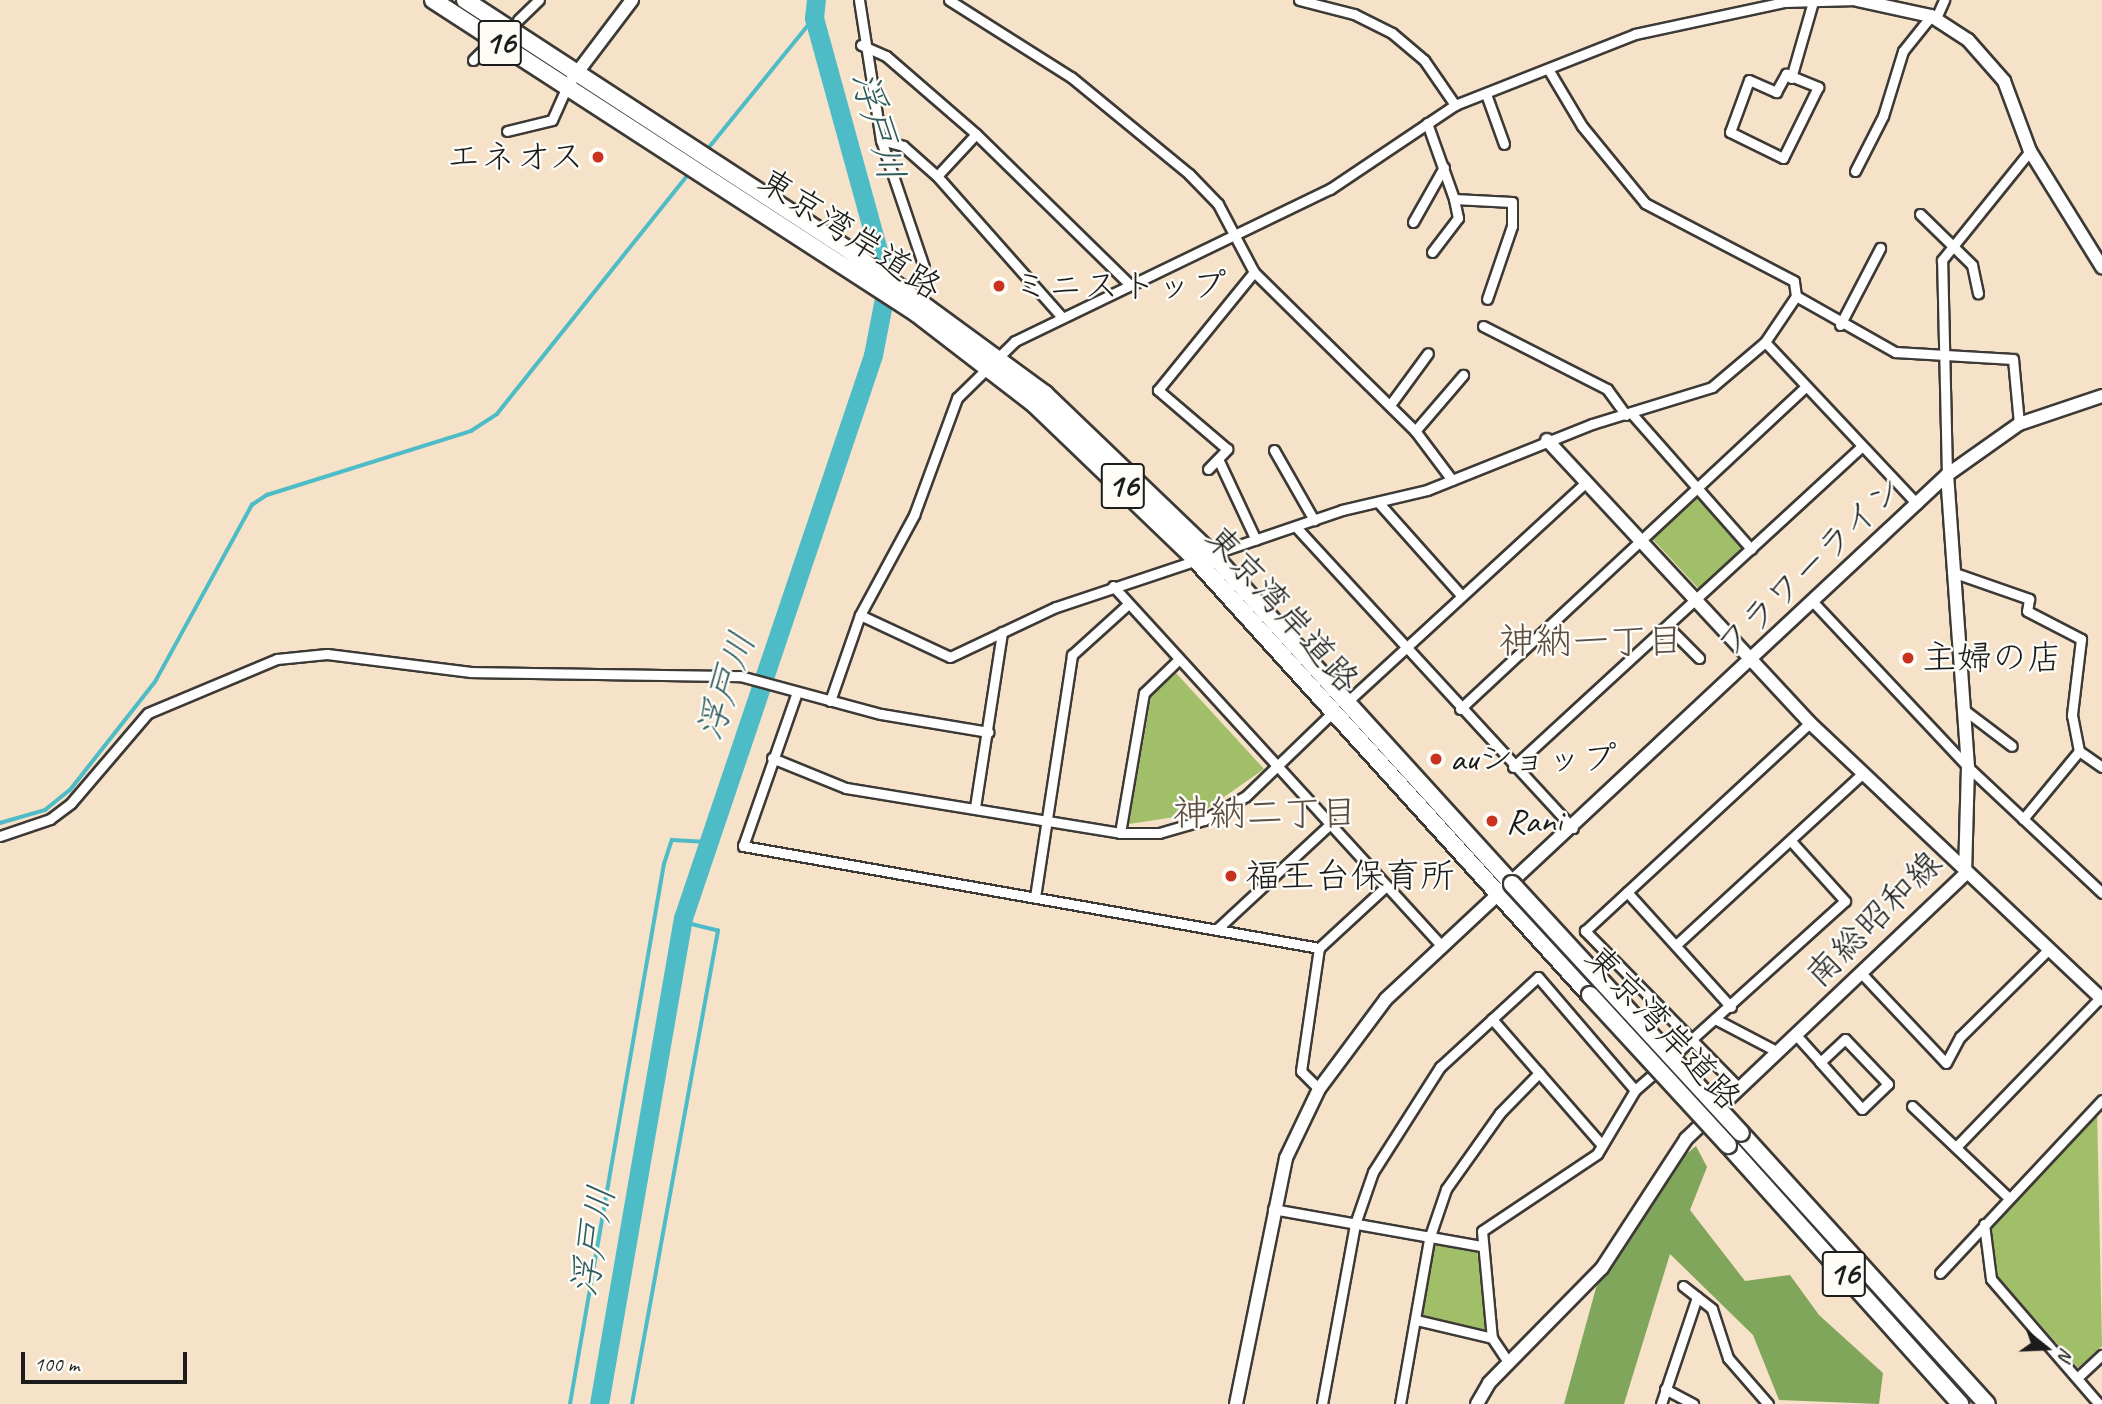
<!DOCTYPE html>
<html>
<head>
<meta charset="utf-8">
<style>
	body { margin:0 }
	#map { position:relative; width:2102px; height:1404px; overflow:hidden; background:#f6e1c9; font-family:Caveat,"Klee One",sans-serif }
	div>[style] { position:absolute }
	[style*='--x'] { left:calc(var(--x)*1px); top:calc(var(--y)*1px); width:calc(var(--w)*1px); rotate:calc(var(--a)*1deg) }
	.green>* { inset:0; background:#a0bf68; transform-origin:0 0 }
	.forest>* { inset:0; background:#80a65c }
	.stream>* { height:3.5px; margin:-1.75px; padding:0 1.75px; transform-origin:1.75px; border-radius:1.75px; background:#4ebcc6 }
	.river>* { height:19px; margin:-9.5px; padding:0 9.5px; transform-origin:9.5px; border-radius:9.5px; background:#4ebcc6 }
	.roads { filter:drop-shadow(2px 0 #3d3a36) drop-shadow(-2px 0 #3d3a36) drop-shadow(0 2px #3d3a36) drop-shadow(0 -2px #3d3a36) }
	.street>* { height:9px; margin:-4.5px; padding:0 4.5px; transform-origin:4.5px; border-radius:4.5px; background:#fff }
	.secondary>* { height:12px; margin:-6px; padding:0 6px; transform-origin:6px; border-radius:6px; background:#fff }
	.highway>* { height:16px; margin:-8px; padding:0 8px; transform-origin:8px; border-radius:8px; background:#fff }
	.bridges { filter:drop-shadow(2px 0 #3d3a36) drop-shadow(-2px 0 #3d3a36) drop-shadow(0 2px #3d3a36) drop-shadow(0 -2px #3d3a36) }
	.highway-bridge>* { height:16px; margin:-8px; padding:0 8px; transform-origin:8px; border-radius:8px; background:#fff }
	.dots>* { width:19px; height:19px; translate:-50% -50%; box-sizing:border-box; border:4px solid #fdfcf7; border-radius:50% }
	span { translate:-50% -50%; white-space:nowrap; text-align:center; line-height:1.15; -webkit-text-stroke:5px #fdfcf7; paint-order:stroke }
	.shield-label span { padding:2px 5px; background:#fdfcf7; border:2px solid; border-radius:5px; -webkit-text-stroke-width:0 }
	.shield-label { font-size:33px; color:#1c1c1c; font-weight:700 }
	.poi-label { font-size:35px; color:#1c1c1c }
	.right { translate:-100% -50%; text-align:right }
	.left { translate:0 -50%; text-align:left }
	.street-label { font-size:35px; color:#1c1c1c }
	.water-label { font-size:37px; color:#305c60; font-style:italic }
	.neighbourhood-label { font-size:37px; color:#5c4d43 }
	.north { position:absolute; left:2011px; top:1313px; width:70px; height:70px; -webkit-text-stroke:5px #fdfcf7; paint-order:stroke; rotate:108deg; font-size:19px; font-weight:700; line-height:28px; text-align:center; color:#1c1c1c }
	.north::after { content:''; display:block; margin:auto; width:24px; height:32px; background:#1c1c1c; clip-path:polygon(50% 0,100% 100%,50% 72%,0 100%) }
	.scale { position:absolute; left:21px; top:1352px; width:166px; height:32px; box-sizing:border-box; border:4px solid #1c1c1c; border-top:0; padding-left:9px; font-size:21px; line-height:24px; white-space:nowrap; color:#1c1c1c; -webkit-text-stroke:5px #fdfcf7; paint-order:stroke }
</style>
</head>
<body>
<div id="map">
	<div class="green">
		<div style="left:1698px;top:497px;width:69px;height:62px;rotate:47deg"></div>
		<div style="clip-path:polygon(1176px 673px,1264px 769px,1201px 813px,1129px 824px,1151px 697px)"></div>
		<div style="clip-path:polygon(2097px 1108px,2102px 1346px,2078px 1368px,1998px 1276px,1991px 1225px)"></div>
		<div style="clip-path:polygon(1433px 1244px,1477px 1250px,1487px 1332px,1421px 1316px)"></div>
	</div>
	<div class="forest">
		<div style="clip-path:polygon(1696px 1146px,1707px 1167px,1690px 1210px,1745px 1281px,1790px 1275px,1819px 1315px,1883px 1373px,1879px 1404px,1779px 1400px,1753px 1335px,1670px 1254px,1624px 1404px,1564px 1404px,1596px 1288px,1659px 1177px)"></div>
	</div>
	<div class="stream">
		<div style="--x:706;--y:151;--w:171;--a:-50.9"></div>
		<div style="--x:0;--y:823;--w:47;--a:-16.1"></div>
		<div style="--x:45;--y:810;--w:32;--a:-39"></div>
		<div style="--x:70;--y:790;--w:137;--a:-51.8"></div>
		<div style="--x:155;--y:682;--w:202;--a:-61.3"></div>
		<div style="--x:252;--y:505;--w:18;--a:-34"></div>
		<div style="--x:267;--y:495;--w:214;--a:-17.4"></div>
		<div style="--x:471;--y:431;--w:31;--a:-33"></div>
		<div style="--x:497;--y:414;--w:311;--a:-51.4"></div>
		<div style="--x:570;--y:1404;--w:548;--a:-80.13"></div>
		<div style="--x:664;--y:864;--w:25;--a:-72"></div>
		<div style="--x:672;--y:840;--w:36;--a:3"></div>
		<div style="--x:632;--y:1404;--w:481;--a:-79.7"></div>
		<div style="--x:718;--y:931;--w:37;--a:-166"></div>
	</div>
	<div class="river">
		<div style="--x:599;--y:1404;--w:493;--a:-80.2"></div>
		<div style="--x:683;--y:918;--w:594;--a:-71.35"></div>
		<div style="--x:873;--y:355;--w:73;--a:-79"></div>
		<div style="--x:887;--y:283;--w:275;--a:-105.4"></div>
		<div style="--x:814;--y:18;--w:18;--a:-84"></div>
	</div>
	<div class="roads">
		<div class="street">
			<div style="--x:859;--y:0;--w:142;--a:81.1"></div>
			<div style="--x:881;--y:140;--w:134;--a:71.3"></div>
			<div style="--x:949;--y:0;--w:144;--a:32.3"></div>
			<div style="--x:1071;--y:77;--w:153;--a:39.4"></div>
			<div style="--x:1189;--y:174;--w:42;--a:46"></div>
			<div style="--x:1218;--y:204;--w:77;--a:62.1"></div>
			<div style="--x:1254;--y:272;--w:228;--a:44.6"></div>
			<div style="--x:1416;--y:432;--w:60;--a:53.1"></div>
			<div style="--x:1299;--y:0;--w:57;--a:14.3"></div>
			<div style="--x:1354;--y:14;--w:42;--a:26.6"></div>
			<div style="--x:1392;--y:33;--w:42;--a:40.2"></div>
			<div style="--x:1424;--y:60;--w:55;--a:55.4"></div>
			<div style="--x:1936;--y:18;--w:20;--a:-66"></div>
			<div style="--x:518;--y:20;--w:29;--a:-44"></div>
			<div style="--x:861;--y:45;--w:27;--a:24"></div>
			<div style="--x:886;--y:56;--w:119;--a:40.9"></div>
			<div style="--x:976;--y:134;--w:214;--a:44.4"></div>
			<div style="--x:473;--y:60;--w:20;--a:-45"></div>
			<div style="--x:1786;--y:74;--w:35;--a:22"></div>
			<div style="--x:1818;--y:87;--w:79;--a:116.2"></div>
			<div style="--x:1783;--y:158;--w:59;--a:-153.9"></div>
			<div style="--x:1730;--y:132;--w:55;--a:-69.9"></div>
			<div style="--x:1749;--y:80;--w:30;--a:24"></div>
			<div style="--x:1776;--y:92;--w:21;--a:-61"></div>
			<div style="--x:1791;--y:78;--w:79;--a:-73.9"></div>
			<div style="--x:1486;--y:94;--w:53;--a:70.2"></div>
			<div style="--x:1427;--y:123;--w:81;--a:70.4"></div>
			<div style="--x:1454;--y:199;--w:58;--a:3"></div>
			<div style="--x:1512;--y:202;--w:24;--a:90"></div>
			<div style="--x:1512;--y:226;--w:77;--a:108.9"></div>
			<div style="--x:507;--y:131;--w:46;--a:-13.7"></div>
			<div style="--x:552;--y:120;--w:36;--a:-66"></div>
			<div style="--x:881;--y:140;--w:23;--a:15"></div>
			<div style="--x:903;--y:146;--w:45;--a:41.4"></div>
			<div style="--x:937;--y:176;--w:187;--a:48.5"></div>
			<div style="--x:1855;--y:171;--w:62;--a:-63"></div>
			<div style="--x:1883;--y:116;--w:68;--a:-72.9"></div>
			<div style="--x:1903;--y:51;--w:45;--a:-51.3"></div>
			<div style="--x:937;--y:176;--w:57;--a:-47.1"></div>
			<div style="--x:1920;--y:214;--w:73;--a:44.4"></div>
			<div style="--x:1972;--y:265;--w:29;--a:78"></div>
			<div style="--x:1413;--y:222;--w:63;--a:-60.6"></div>
			<div style="--x:1432;--y:252;--w:43;--a:-52.6"></div>
			<div style="--x:1458;--y:218;--w:19;--a:-102"></div>
			<div style="--x:1796;--y:296;--w:114;--a:29.5"></div>
			<div style="--x:1895;--y:352;--w:118;--a:3.4"></div>
			<div style="--x:2013;--y:359;--w:65;--a:84.7"></div>
			<div style="--x:1840;--y:325;--w:87;--a:-62.5"></div>
			<div style="--x:1483;--y:326;--w:139;--a:26.9"></div>
			<div style="--x:1607;--y:389;--w:32;--a:54"></div>
			<div style="--x:1765;--y:342;--w:222;--a:46.8"></div>
			<div style="--x:1390;--y:405;--w:64;--a:-53.8"></div>
			<div style="--x:1632;--y:414;--w:180;--a:48.6"></div>
			<div style="--x:1415;--y:431;--w:74;--a:-49.4"></div>
			<div style="--x:1274;--y:450;--w:81;--a:60.3"></div>
			<div style="--x:1218;--y:459;--w:89;--a:64.9"></div>
			<div style="--x:1208;--y:469;--w:28;--a:-46"></div>
			<div style="--x:1227;--y:449;--w:91;--a:-139.5"></div>
			<div style="--x:1158;--y:390;--w:152;--a:-50.9"></div>
			<div style="--x:1947;--y:475;--w:215;--a:-91.3"></div>
			<div style="--x:1942;--y:260;--w:140;--a:-51.1"></div>
			<div style="--x:1378;--y:502;--w:125;--a:48.3"></div>
			<div style="--x:1296;--y:527;--w:409;--a:47.4"></div>
			<div style="--x:1210;--y:555;--w:139;--a:-18.8"></div>
			<div style="--x:1342;--y:510;--w:87;--a:-13.2"></div>
			<div style="--x:1427;--y:490;--w:178;--a:-21.8"></div>
			<div style="--x:1592;--y:424;--w:126;--a:-17.1"></div>
			<div style="--x:1712;--y:387;--w:70;--a:-40.3"></div>
			<div style="--x:1765;--y:342;--w:55;--a:-56"></div>
			<div style="--x:1796;--y:296;--w:15;--a:-98"></div>
			<div style="--x:1794;--y:281;--w:168;--a:-152.4"></div>
			<div style="--x:1645;--y:203;--w:99;--a:-129.3"></div>
			<div style="--x:1582;--y:126;--w:66;--a:-120.8"></div>
			<div style="--x:1952;--y:572;--w:82;--a:19.3"></div>
			<div style="--x:2029;--y:599;--w:12;--a:99"></div>
			<div style="--x:2027;--y:611;--w:61;--a:27.4"></div>
			<div style="--x:2081;--y:639;--w:77;--a:96.8"></div>
			<div style="--x:2072;--y:715;--w:37;--a:79"></div>
			<div style="--x:2079;--y:751;--w:28;--a:35"></div>
			<div style="--x:1113;--y:586;--w:488;--a:47.6"></div>
			<div style="--x:1814;--y:603;--w:225;--a:46.8"></div>
			<div style="--x:1968;--y:767;--w:184;--a:43.2"></div>
			<div style="--x:860;--y:615;--w:99;--a:25"></div>
			<div style="--x:950;--y:657;--w:117;--a:-25.3"></div>
			<div style="--x:1056;--y:607;--w:149;--a:-18.4"></div>
			<div style="--x:1668;--y:627;--w:44;--a:45"></div>
			<div style="--x:797;--y:692;--w:163;--a:109.3"></div>
			<div style="--x:743;--y:846;--w:585;--a:10.04"></div>
			<div style="--x:830;--y:701;--w:91;--a:-70.8"></div>
			<div style="--x:860;--y:615;--w:114;--a:-61.6"></div>
			<div style="--x:914;--y:515;--w:125;--a:-69.8"></div>
			<div style="--x:957;--y:398;--w:81;--a:-44.5"></div>
			<div style="--x:1015;--y:341;--w:350;--a:-25.8"></div>
			<div style="--x:1330;--y:189;--w:151;--a:-33.9"></div>
			<div style="--x:1455;--y:105;--w:193;--a:-21.5"></div>
			<div style="--x:1635;--y:34;--w:152;--a:-12.1"></div>
			<div style="--x:1784;--y:2;--w:73;--a:-1.6"></div>
			<div style="--x:1347;--y:702;--w:325;--a:-42.6"></div>
			<div style="--x:1460;--y:709;--w:471;--a:-43"></div>
			<div style="--x:1963;--y:709;--w:61;--a:37.1"></div>
			<div style="--x:772;--y:758;--w:80;--a:22.1"></div>
			<div style="--x:846;--y:788;--w:278;--a:9.3"></div>
			<div style="--x:1120;--y:833;--w:39;--a:0"></div>
			<div style="--x:1159;--y:833;--w:47;--a:-16.1"></div>
			<div style="--x:1204;--y:820;--w:48;--a:-29.7"></div>
			<div style="--x:1246;--y:796;--w:121;--a:-44"></div>
			<div style="--x:1513;--y:767;--w:473;--a:-42.6"></div>
			<div style="--x:975;--y:807;--w:177;--a:-81.2"></div>
			<div style="--x:2023;--y:819;--w:88;--a:-50.5"></div>
			<div style="--x:1120;--y:833;--w:142;--a:-80.3"></div>
			<div style="--x:1144;--y:693;--w:45;--a:-44.1"></div>
			<div style="--x:0;--y:836;--w:53;--a:-18.8"></div>
			<div style="--x:50;--y:819;--w:26;--a:-37"></div>
			<div style="--x:71;--y:803;--w:118;--a:-49.5"></div>
			<div style="--x:148;--y:713;--w:140;--a:-22.7"></div>
			<div style="--x:277;--y:659;--w:50;--a:-5.7"></div>
			<div style="--x:327;--y:654;--w:145;--a:7.1"></div>
			<div style="--x:471;--y:672;--w:269;--a:0.9"></div>
			<div style="--x:740;--y:676;--w:146;--a:15.1"></div>
			<div style="--x:881;--y:714;--w:109;--a:9.5"></div>
			<div style="--x:1627;--y:892;--w:155;--a:47.9"></div>
			<div style="--x:1035;--y:897;--w:245;--a:-81.3"></div>
			<div style="--x:1072;--y:655;--w:72;--a:-42.2"></div>
			<div style="--x:1216;--y:930;--w:151;--a:-42.9"></div>
			<div style="--x:1677;--y:944;--w:251;--a:-42.6"></div>
			<div style="--x:1862;--y:974;--w:122;--a:46.7"></div>
			<div style="--x:1946;--y:1063;--w:30;--a:-62"></div>
			<div style="--x:1960;--y:1037;--w:124;--a:-44.7"></div>
			<div style="--x:1492;--y:1019;--w:167;--a:48.9"></div>
			<div style="--x:1717;--y:1020;--w:69;--a:27.7"></div>
			<div style="--x:1796;--y:1035;--w:36;--a:48"></div>
			<div style="--x:1820;--y:1062;--w:63;--a:48.2"></div>
			<div style="--x:1862;--y:1109;--w:36;--a:-44"></div>
			<div style="--x:1888;--y:1084;--w:62;--a:-133.7"></div>
			<div style="--x:1845;--y:1039;--w:34;--a:137"></div>
			<div style="--x:1671;--y:1058;--w:234;--a:-42.1"></div>
			<div style="--x:1845;--y:901;--w:81;--a:-132"></div>
			<div style="--x:1738;--y:1087;--w:219;--a:-134.4"></div>
			<div style="--x:1585;--y:931;--w:306;--a:-42.8"></div>
			<div style="--x:1319;--y:1089;--w:25;--a:-135"></div>
			<div style="--x:1301;--y:1071;--w:124;--a:-81.7"></div>
			<div style="--x:1319;--y:948;--w:87;--a:-42.7"></div>
			<div style="--x:1635;--y:1090;--w:33;--a:-41"></div>
			<div style="--x:1912;--y:1106;--w:131;--a:43.5"></div>
			<div style="--x:1956;--y:1147;--w:210;--a:-46"></div>
			<div style="--x:1273;--y:1209;--w:211;--a:10.1"></div>
			<div style="--x:1984;--y:1224;--w:55;--a:82.7"></div>
			<div style="--x:1991;--y:1279;--w:165;--a:49.2"></div>
			<div style="--x:1940;--y:1273;--w:237;--a:-46.9"></div>
			<div style="--x:1683;--y:1286;--w:37;--a:38"></div>
			<div style="--x:1712;--y:1309;--w:52;--a:71.9"></div>
			<div style="--x:1728;--y:1358;--w:61;--a:49"></div>
			<div style="--x:1416;--y:1320;--w:78;--a:13.3"></div>
			<div style="--x:2077;--y:1378;--w:34;--a:-43"></div>
			<div style="--x:1665;--y:1389;--w:32;--a:28"></div>
			<div style="--x:1322;--y:1404;--w:183;--a:-79.6"></div>
			<div style="--x:1355;--y:1224;--w:55;--a:-70.9"></div>
			<div style="--x:1373;--y:1172;--w:125;--a:-57.5"></div>
			<div style="--x:1440;--y:1067;--w:133;--a:-42.6"></div>
			<div style="--x:1538;--y:977;--w:149;--a:49.4"></div>
			<div style="--x:1635;--y:1090;--w:74;--a:120.7"></div>
			<div style="--x:1597;--y:1154;--w:138;--a:146.2"></div>
			<div style="--x:1482;--y:1231;--w:107;--a:84.7"></div>
			<div style="--x:1492;--y:1338;--w:30;--a:56"></div>
			<div style="--x:1400;--y:1404;--w:168;--a:-80"></div>
			<div style="--x:1429;--y:1239;--w:53;--a:-71.2"></div>
			<div style="--x:1446;--y:1189;--w:93;--a:-54.6"></div>
			<div style="--x:1500;--y:1113;--w:56;--a:-45.7"></div>
			<div style="--x:1661;--y:1404;--w:113;--a:-71.4"></div>
		</div>
		<div class="secondary">
			<div style="--x:1857;--y:0;--w:76;--a:12.2"></div>
			<div style="--x:1931;--y:16;--w:44;--a:33"></div>
			<div style="--x:1968;--y:40;--w:55;--a:48.7"></div>
			<div style="--x:2004;--y:81;--w:75;--a:69.6"></div>
			<div style="--x:2030;--y:151;--w:137;--a:58.2"></div>
			<div style="--x:573;--y:78;--w:98;--a:-52.9"></div>
			<div style="--x:1547;--y:440;--w:386;--a:47.1"></div>
			<div style="--x:1810;--y:723;--w:402;--a:43.4"></div>
			<div style="--x:1236;--y:1404;--w:251;--a:-78.5"></div>
			<div style="--x:1286;--y:1158;--w:76;--a:-64.4"></div>
			<div style="--x:1319;--y:1089;--w:112;--a:-53.3"></div>
			<div style="--x:1386;--y:999;--w:768;--a:-43.05"></div>
			<div style="--x:1947;--y:475;--w:88;--a:-35.3"></div>
			<div style="--x:2019;--y:424;--w:88;--a:-18.6"></div>
			<div style="--x:1477;--y:1404;--w:24;--a:-60"></div>
			<div style="--x:1489;--y:1383;--w:161;--a:-45.5"></div>
			<div style="--x:1602;--y:1268;--w:154;--a:-56.9"></div>
			<div style="--x:1686;--y:1139;--w:385;--a:-43.5"></div>
			<div style="--x:1965;--y:874;--w:107;--a:-88.4"></div>
			<div style="--x:1968;--y:767;--w:293;--a:-94.1"></div>
		</div>
		<div class="highway">
			<div style="--x:433;--y:0;--w:576;--a:32.94"></div>
			<div style="--x:916;--y:313;--w:149;--a:37.6"></div>
			<div style="--x:1034;--y:404;--w:225;--a:43.9"></div>
			<div style="--x:1196;--y:560;--w:587;--a:47.83"></div>
			<div style="--x:465;--y:0;--w:461;--a:33.1"></div>
			<div style="--x:851;--y:252;--w:240;--a:36.2"></div>
			<div style="--x:1045;--y:394;--w:231;--a:43.8"></div>
			<div style="--x:1212;--y:554;--w:446;--a:47.7"></div>
			<div style="--x:1741;--y:1133;--w:366;--a:47.8"></div>
			<div style="--x:1728;--y:1145;--w:348;--a:48.1"></div>
		</div>
	</div>
	<div class="bridges">
		<div class="highway-bridge">
			<div style="--x:1512;--y:884;--w:338;--a:47.4"></div>
			<div style="--x:1590;--y:995;--w:204;--a:47.4"></div>
		</div>
	</div>
	<div class="dots">
		<div style="left:598px;top:157px;background:#c8321e"></div>
		<div style="left:999px;top:286px;background:#c8321e"></div>
		<div style="left:1908px;top:658px;background:#c8321e"></div>
		<div style="left:1436px;top:759px;background:#c8321e"></div>
		<div style="left:1492px;top:821px;background:#c8321e"></div>
		<div style="left:1231px;top:876px;background:#c8321e"></div>
	</div>
	<div class="shield-label">
		<span style="left:500px;top:43px">16</span>
		<span style="left:1123px;top:486px">16</span>
		<span style="left:1844px;top:1274px">16</span>
	</div>
	<div class="poi-label">
		<span class="right" style="left:584px;top:157px">エネオス</span>
		<span class="left" style="left:1013px;top:286px">ミニストップ</span>
		<span class="left" style="left:1922px;top:658px">主婦の店</span>
		<span class="left" style="left:1450px;top:759px">auショップ</span>
		<span class="left" style="left:1506px;top:821px">Rani</span>
		<span class="left" style="left:1245px;top:876px">福王台保育所</span>
	</div>
	<div class="street-label">
		<span style="left:850px;top:234px;rotate:33deg">東京湾岸道路</span>
		<span style="left:1810px;top:567px;rotate:-44deg">フラワーライン</span>
		<span style="left:1282px;top:609px;rotate:48deg">東京湾岸道路</span>
		<span style="left:1874px;top:919px;rotate:-45deg">南総昭和線</span>
		<span style="left:1663px;top:1028px;rotate:47deg">東京湾岸道路</span>
	</div>
	<div class="water-label">
		<span style="left:878px;top:126px;rotate:75deg">浮戸川</span>
		<span style="left:726px;top:686px;rotate:-71deg">浮戸川</span>
		<span style="left:593px;top:1241px;rotate:-80deg">浮戸川</span>
	</div>
	<div class="neighbourhood-label">
		<span style="left:1591px;top:641px">神納一丁目</span>
		<span style="left:1265px;top:813px">神納二丁目</span>
	</div>
	<div class="north">N</div>
	<div class="scale">100 m</div>
</div>
</body>
</html>
